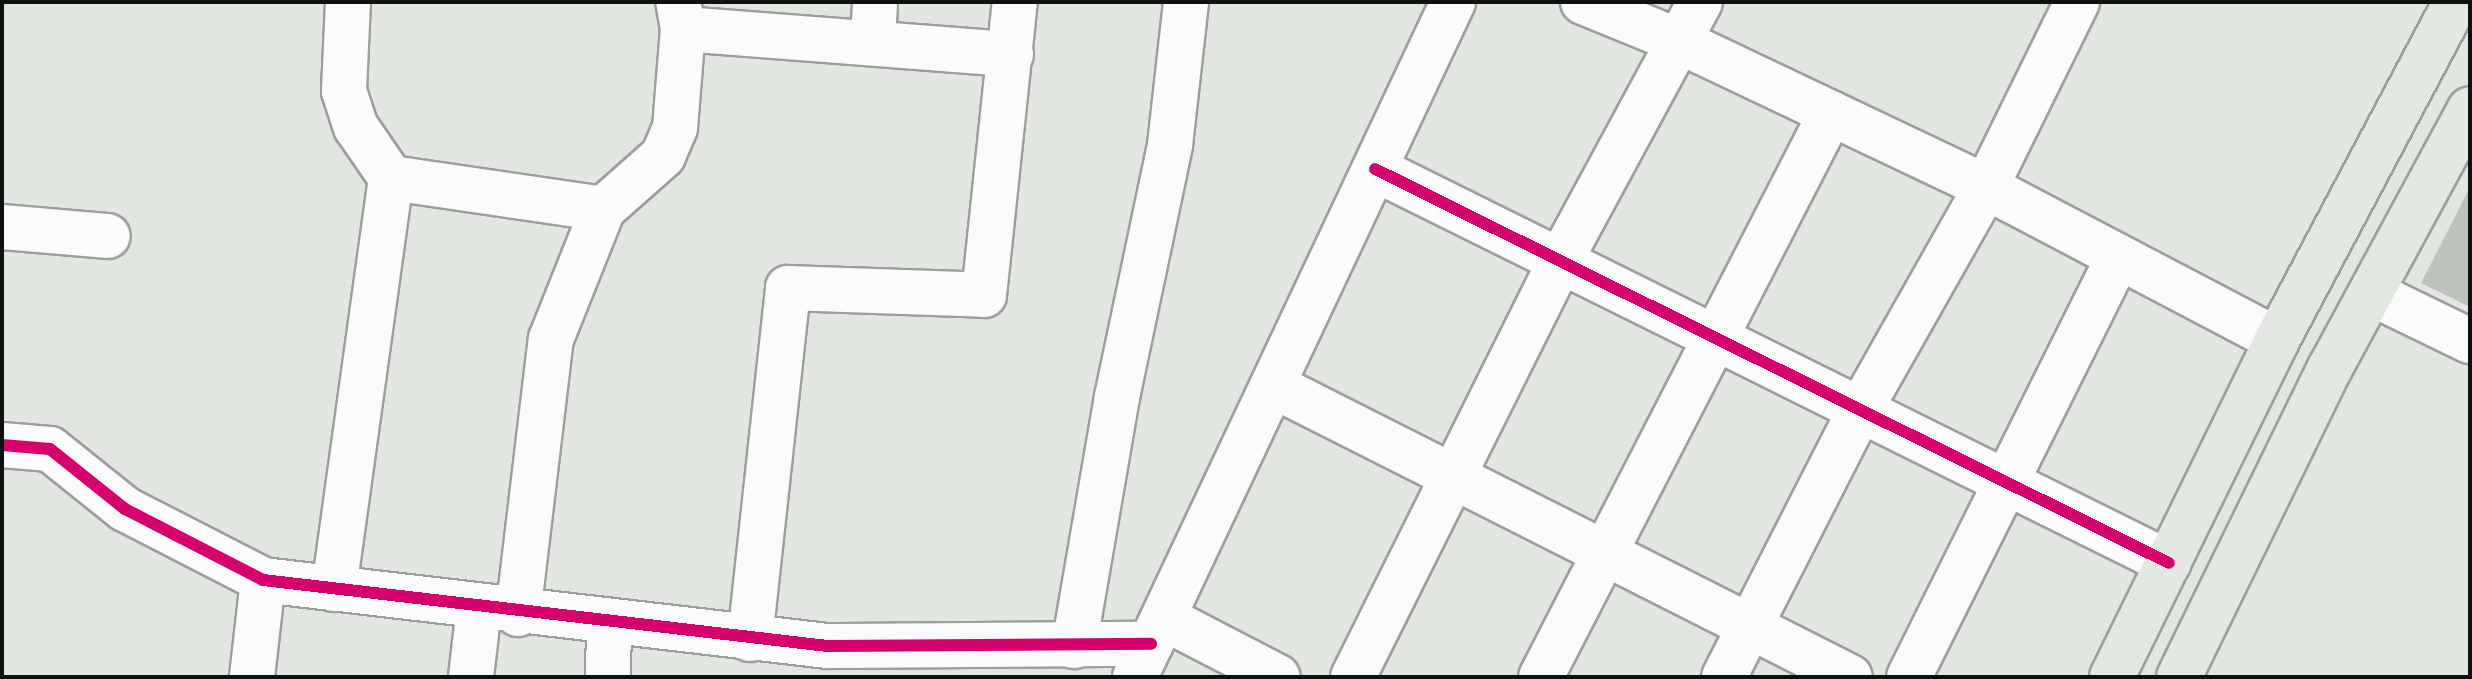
<!DOCTYPE html>
<html>
<head>
<meta charset="utf-8">
<style>
	body { margin:0 }
	#map { position:relative; width:2472px; height:679px; overflow:hidden; background:#e1e6e0; font-family:Signika,sans-serif }
	div>[style] { position:absolute }
	[style*='--x'] { left:calc(var(--x)*1px); top:calc(var(--y)*1px); width:calc(var(--w)*1px); rotate:calc(var(--a)*1deg) }
	.building>* { inset:0; background:#bfc3be }
	.roads { filter:drop-shadow(2px 0 #9b9e9a) drop-shadow(-2px 0 #9b9e9a) drop-shadow(0 2px #9b9e9a) drop-shadow(0 -2px #9b9e9a) }
	.minor>* { height:44px; margin:-22px; padding:0 22px; transform-origin:22px; border-radius:22px; background:#fafbfa }
	.major>* { height:44px; margin:-22px; padding:0 22px; transform-origin:22px; border-radius:22px; background:#e2e9e1 }
	.cycleway>* { height:12px; margin:-6px; padding:0 6px; transform-origin:6px; border-radius:6px; background:#d6006c }
	span { translate:-50% -50%; white-space:nowrap; text-align:center; line-height:1.15; -webkit-text-stroke:8px #dfe9dd; paint-order:stroke }
	.frame { position:absolute; inset:0; border:4px solid #0e120e; pointer-events:none }
</style>
</head>
<body>
<div id="map">
	<div class="building">
		<div style="clip-path:polygon(2470px 187px,2470px 307px,2421px 283px)"></div>
	</div>
	<div class="roads">
		<div class="minor">
			<div style="--x:348;--y:2;--w:89;--a:92.6"></div>
			<div style="--x:344;--y:91;--w:38;--a:72"></div>
			<div style="--x:356;--y:127;--w:62;--a:55.5"></div>
			<div style="--x:391;--y:178;--w:214;--a:8.3"></div>
			<div style="--x:1583;--y:2;--w:106;--a:22.2"></div>
			<div style="--x:1681;--y:42;--w:338;--a:25.4"></div>
			<div style="--x:1986;--y:187;--w:329;--a:27.7"></div>
			<div style="--x:683;--y:29;--w:329;--a:4.4"></div>
			<div style="--x:873;--y:42;--w:40;--a:-87.1"></div>
			<div style="--x:1375;--y:169;--w:886;--a:26.39"></div>
			<div style="--x:2;--y:227;--w:106;--a:4.9"></div>
			<div style="--x:2371;--y:293;--w:110;--a:25.9"></div>
			<div style="--x:1274;--y:386;--w:645;--a:26.8"></div>
			<div style="--x:2;--y:445;--w:48;--a:4.8"></div>
			<div style="--x:50;--y:449;--w:96;--a:38.7"></div>
			<div style="--x:125;--y:509;--w:155;--a:27.2"></div>
			<div style="--x:263;--y:580;--w:568;--a:6.67"></div>
			<div style="--x:827;--y:646;--w:324;--a:-0.4"></div>
			<div style="--x:334;--y:589;--w:415;--a:-82.1"></div>
			<div style="--x:518;--y:614;--w:277;--a:-83.2"></div>
			<div style="--x:551;--y:339;--w:140;--a:-68.2"></div>
			<div style="--x:603;--y:209;--w:80;--a:-41.5"></div>
			<div style="--x:663;--y:156;--w:30;--a:-67"></div>
			<div style="--x:675;--y:128;--w:99;--a:-85.4"></div>
			<div style="--x:683;--y:29;--w:27;--a:-100"></div>
			<div style="--x:1164;--y:618;--w:128;--a:27.4"></div>
			<div style="--x:750;--y:639;--w:353;--a:-83.8"></div>
			<div style="--x:788;--y:288;--w:196;--a:2"></div>
			<div style="--x:984;--y:295;--w:295;--a:-84"></div>
			<div style="--x:1074;--y:646;--w:253;--a:-80.2"></div>
			<div style="--x:1117;--y:397;--w:258;--a:-78.1"></div>
			<div style="--x:1170;--y:145;--w:144;--a:-83.6"></div>
			<div style="--x:252;--y:677;--w:98;--a:-83.5"></div>
			<div style="--x:471;--y:677;--w:69;--a:-83.4"></div>
			<div style="--x:608;--y:677;--w:53;--a:-88.9"></div>
			<div style="--x:1135;--y:677;--w:746;--a:-64.77"></div>
			<div style="--x:1353;--y:677;--w:465;--a:-63.5"></div>
			<div style="--x:1560;--y:261;--w:294;--a:-61.6"></div>
			<div style="--x:1541;--y:677;--w:634;--a:-62.79"></div>
			<div style="--x:1724;--y:677;--w:300;--a:-63"></div>
			<div style="--x:1860;--y:410;--w:256;--a:-60.5"></div>
			<div style="--x:1986;--y:187;--w:206;--a:-63.8"></div>
			<div style="--x:1909;--y:677;--w:469;--a:-63.5"></div>
		</div>
		<div class="major">
			<div style="--x:2112;--y:677;--w:375;--a:-63.9"></div>
			<div style="--x:2277;--y:340;--w:382;--a:-62.1"></div>
			<div style="--x:2179;--y:677;--w:344;--a:-64"></div>
			<div style="--x:2330;--y:368;--w:294;--a:-61.6"></div>
		</div>
	</div>
	<div class="cycleway">
		<div style="--x:1375;--y:169;--w:886;--a:26.39"></div>
		<div style="--x:2;--y:445;--w:48;--a:4.8"></div>
		<div style="--x:50;--y:449;--w:96;--a:38.7"></div>
		<div style="--x:125;--y:509;--w:155;--a:27.2"></div>
		<div style="--x:263;--y:580;--w:568;--a:6.67"></div>
		<div style="--x:827;--y:646;--w:324;--a:-0.4"></div>
	</div>
	<div class="frame"></div>
</div>
</body>
</html>
